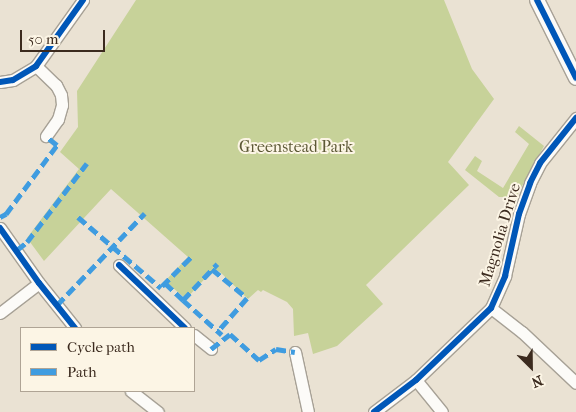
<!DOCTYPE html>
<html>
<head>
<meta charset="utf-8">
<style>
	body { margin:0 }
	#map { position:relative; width:576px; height:412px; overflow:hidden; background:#eae2d3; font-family:"IM FELL French Canon",serif }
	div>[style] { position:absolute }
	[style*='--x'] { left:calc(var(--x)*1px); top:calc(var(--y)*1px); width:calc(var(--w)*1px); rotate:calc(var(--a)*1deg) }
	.green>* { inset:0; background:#c7d299 }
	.roads { filter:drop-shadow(1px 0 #a7a196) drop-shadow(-1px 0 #a7a196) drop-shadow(0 1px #a7a196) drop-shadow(0 -1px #a7a196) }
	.minor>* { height:11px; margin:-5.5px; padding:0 5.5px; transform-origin:5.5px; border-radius:5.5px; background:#fcfbf8 }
	.tertiary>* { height:14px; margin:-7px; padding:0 7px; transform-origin:7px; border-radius:7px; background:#fcfbf8 }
	.quiet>* { height:5px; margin-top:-2.5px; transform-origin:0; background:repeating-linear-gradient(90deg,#3f9ce0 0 10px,transparent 0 15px) }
	.cycleway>* { height:6px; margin:-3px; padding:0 3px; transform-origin:3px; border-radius:3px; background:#0057b8 }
	span { translate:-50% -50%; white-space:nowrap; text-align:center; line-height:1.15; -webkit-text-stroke:4px #fcf5e5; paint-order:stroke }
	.park-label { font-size:16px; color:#5c5835 }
	.street-label { font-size:16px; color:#3b2a1e }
	.legend { position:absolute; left:20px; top:327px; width:175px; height:65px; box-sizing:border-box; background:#fcf5e5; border:1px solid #afa495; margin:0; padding:6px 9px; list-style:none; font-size:15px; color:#3b2a1e }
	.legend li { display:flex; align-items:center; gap:10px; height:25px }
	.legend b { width:25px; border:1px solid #afa495 }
	.north { position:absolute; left:506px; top:342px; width:50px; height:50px; -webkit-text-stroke:4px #fcf5e5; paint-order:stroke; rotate:157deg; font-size:14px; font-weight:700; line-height:20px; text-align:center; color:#3b2a1e }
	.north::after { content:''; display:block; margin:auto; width:18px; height:22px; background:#3b2a1e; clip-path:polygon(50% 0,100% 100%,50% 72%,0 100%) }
	.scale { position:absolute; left:20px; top:30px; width:85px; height:22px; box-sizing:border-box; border:2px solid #3b2a1e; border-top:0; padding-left:6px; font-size:15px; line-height:18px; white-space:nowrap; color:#3b2a1e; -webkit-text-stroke:4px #fcf5e5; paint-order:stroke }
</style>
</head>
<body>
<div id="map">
	<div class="green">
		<div style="clip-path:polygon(136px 0,444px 0,472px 69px,494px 99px,448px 162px,469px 185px,366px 285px,383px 304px,337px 346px,313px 354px,308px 333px,294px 336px,293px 309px,287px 302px,263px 290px,261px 292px,258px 290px,248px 299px,220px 272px,214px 269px,186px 299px,165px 281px,188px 257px,111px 189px,44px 261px,27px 238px,79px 169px,60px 152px,78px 127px,77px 91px)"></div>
		<div style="clip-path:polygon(519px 126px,544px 146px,516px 197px,499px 197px,465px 170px,475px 156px,482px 161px,477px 171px,503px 188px,529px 144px,515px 132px)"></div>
	</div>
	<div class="roads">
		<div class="minor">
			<div style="--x:36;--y:66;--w:28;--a:44"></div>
			<div style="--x:56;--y:85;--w:11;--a:63"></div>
			<div style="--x:61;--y:95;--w:10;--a:84"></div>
			<div style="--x:62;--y:105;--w:15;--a:106"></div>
			<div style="--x:58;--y:119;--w:21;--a:125"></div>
			<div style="--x:0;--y:82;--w:13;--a:-9"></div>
			<div style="--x:13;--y:80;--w:27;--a:-31"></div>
			<div style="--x:36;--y:66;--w:81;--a:-54.5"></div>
			<div style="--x:0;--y:228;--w:67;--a:54.7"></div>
			<div style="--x:39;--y:283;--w:58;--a:51.3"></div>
			<div style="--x:119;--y:265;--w:91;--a:43.7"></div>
			<div style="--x:491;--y:308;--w:39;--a:38"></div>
			<div style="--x:522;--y:332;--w:74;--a:43.4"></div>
			<div style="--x:0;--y:313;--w:49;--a:-37.6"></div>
			<div style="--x:194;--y:335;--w:22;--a:39"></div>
			<div style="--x:295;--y:352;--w:61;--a:77.8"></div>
			<div style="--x:416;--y:380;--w:41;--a:50.9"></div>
			<div style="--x:131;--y:391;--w:34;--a:38"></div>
			<div style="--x:374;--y:412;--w:53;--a:-37.3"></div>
			<div style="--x:416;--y:380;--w:104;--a:-43.8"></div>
			<div style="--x:491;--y:308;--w:35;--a:-66"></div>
			<div style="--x:505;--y:276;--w:64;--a:-77.3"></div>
			<div style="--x:519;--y:214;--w:33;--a:-70"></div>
			<div style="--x:530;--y:183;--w:22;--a:-63"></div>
			<div style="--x:540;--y:163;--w:58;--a:-51.3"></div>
		</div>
		<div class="tertiary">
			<div style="--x:537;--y:0;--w:87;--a:63.4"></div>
		</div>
	</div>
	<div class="quiet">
		<div style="--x:0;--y:217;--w:7;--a:-27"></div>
		<div style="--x:6;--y:214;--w:86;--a:-53.5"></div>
		<div style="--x:57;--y:145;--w:14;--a:-141"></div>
		<div style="--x:78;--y:217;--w:109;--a:40.5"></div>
		<div style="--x:17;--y:250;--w:13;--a:-39"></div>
		<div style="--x:27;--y:242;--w:99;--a:-52.8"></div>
		<div style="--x:212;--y:269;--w:45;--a:39.6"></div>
		<div style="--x:247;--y:298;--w:44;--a:131.3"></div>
		<div style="--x:165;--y:283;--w:25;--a:43"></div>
		<div style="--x:183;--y:300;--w:50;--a:-46.6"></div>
		<div style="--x:162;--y:286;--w:45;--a:-45"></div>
		<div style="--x:183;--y:300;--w:52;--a:41.9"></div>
		<div style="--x:57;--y:305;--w:127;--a:-46.3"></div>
		<div style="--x:211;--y:349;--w:24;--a:-38"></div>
		<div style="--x:230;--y:334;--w:39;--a:42"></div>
		<div style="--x:259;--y:360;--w:20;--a:-33"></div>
		<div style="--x:276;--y:349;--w:19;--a:9"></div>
	</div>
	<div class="cycleway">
		<div style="--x:537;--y:0;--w:87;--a:63.4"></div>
		<div style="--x:0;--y:82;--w:13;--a:-9"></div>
		<div style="--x:13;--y:80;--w:27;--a:-31"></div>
		<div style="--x:36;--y:66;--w:81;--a:-54.5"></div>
		<div style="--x:0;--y:228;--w:67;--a:54.7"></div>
		<div style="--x:39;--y:283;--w:58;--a:51.3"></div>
		<div style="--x:119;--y:265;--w:91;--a:43.7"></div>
		<div style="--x:374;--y:412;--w:53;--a:-37.3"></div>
		<div style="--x:416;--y:380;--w:104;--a:-43.8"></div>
		<div style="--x:491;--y:308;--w:35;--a:-66"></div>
		<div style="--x:505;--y:276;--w:64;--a:-77.3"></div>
		<div style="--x:519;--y:214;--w:33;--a:-70"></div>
		<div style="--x:530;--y:183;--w:22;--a:-63"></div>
		<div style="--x:540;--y:163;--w:58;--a:-51.3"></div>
	</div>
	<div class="park-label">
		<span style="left:296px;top:147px">Greenstead Park</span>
	</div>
	<div class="street-label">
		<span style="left:500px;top:235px;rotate:-73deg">Magnolia Drive</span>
	</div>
	<ul class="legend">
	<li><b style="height:6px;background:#0057b8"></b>Cycle path</li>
	<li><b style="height:6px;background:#3f9ce0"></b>Path</li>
	</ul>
	<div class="north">N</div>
	<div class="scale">50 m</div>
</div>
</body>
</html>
